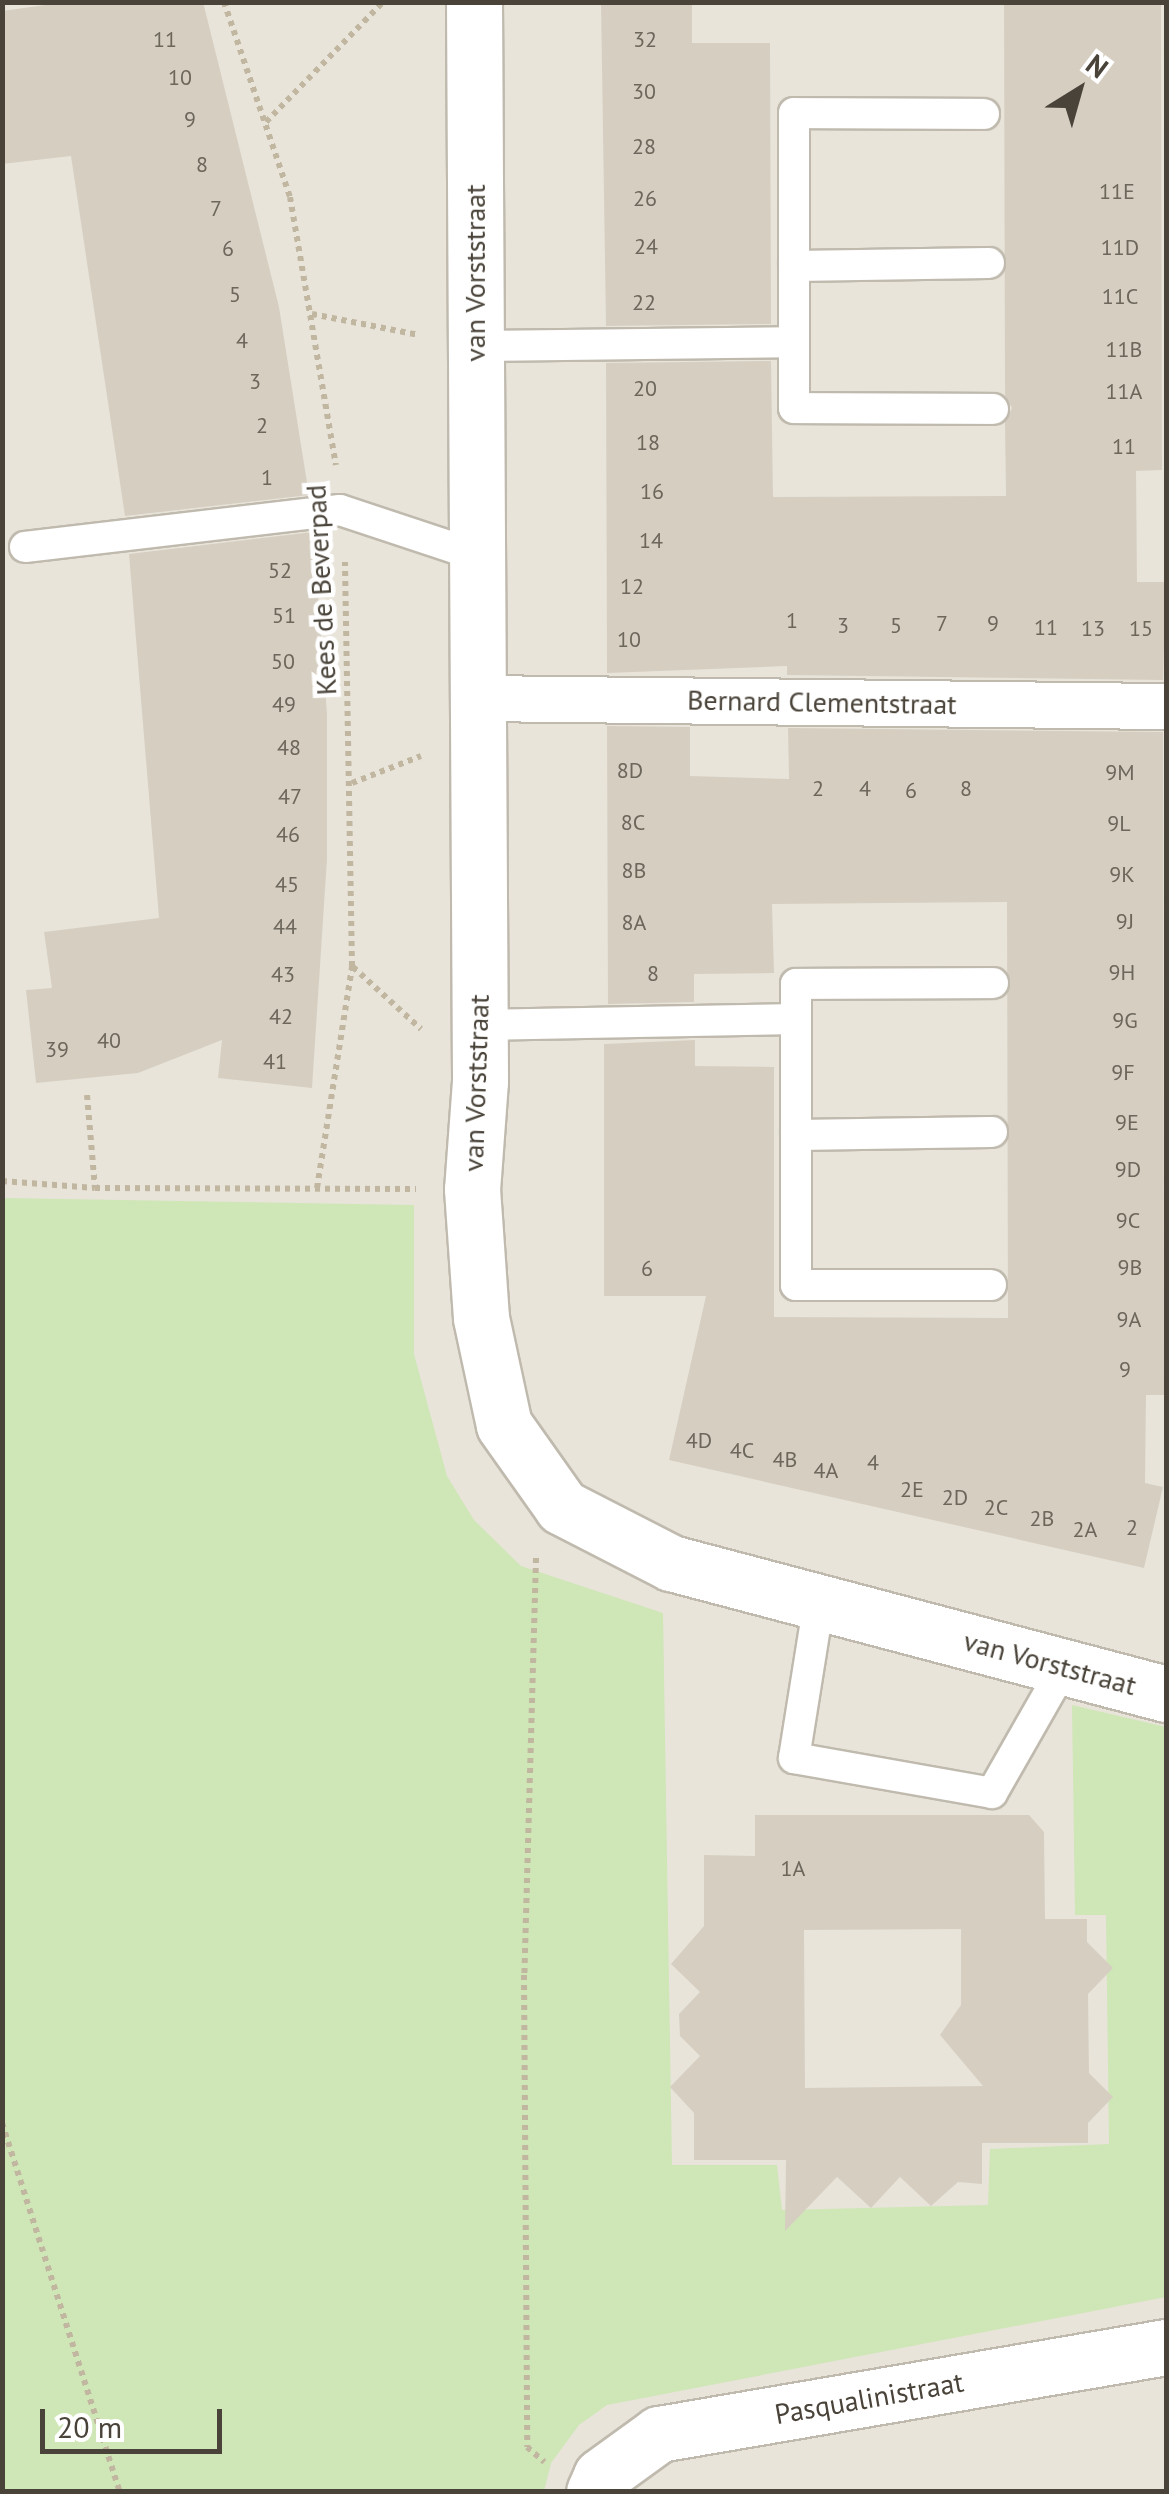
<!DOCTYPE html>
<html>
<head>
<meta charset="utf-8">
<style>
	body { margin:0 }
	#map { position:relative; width:1169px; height:2494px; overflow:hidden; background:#f5f2eb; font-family:"PT Sans",sans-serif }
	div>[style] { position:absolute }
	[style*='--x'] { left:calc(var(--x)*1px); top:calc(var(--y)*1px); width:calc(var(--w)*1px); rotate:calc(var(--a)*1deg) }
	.residential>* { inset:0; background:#e8e4da; transform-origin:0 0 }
	.green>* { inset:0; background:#cfe6b7 }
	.building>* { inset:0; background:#d6cec1 }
	.path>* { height:6px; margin-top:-3px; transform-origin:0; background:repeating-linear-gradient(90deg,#c1b6a0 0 5px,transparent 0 10px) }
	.roads { filter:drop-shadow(2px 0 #c0baae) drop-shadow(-2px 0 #c0baae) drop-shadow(0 2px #c0baae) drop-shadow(0 -2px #c0baae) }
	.service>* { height:30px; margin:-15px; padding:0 15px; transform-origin:15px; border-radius:15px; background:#fff }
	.pedestrian>* { height:45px; margin:-22.5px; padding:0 22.5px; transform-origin:22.5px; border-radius:22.5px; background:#fff }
	.minor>* { height:55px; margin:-27.5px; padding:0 27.5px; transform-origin:27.5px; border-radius:27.5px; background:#fff }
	span { translate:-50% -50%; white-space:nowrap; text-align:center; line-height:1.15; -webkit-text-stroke:9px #fff; paint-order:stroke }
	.number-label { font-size:22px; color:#6c665b }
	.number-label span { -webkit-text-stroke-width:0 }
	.street-label { font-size:28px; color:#494339 }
	.frame { position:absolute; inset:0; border:5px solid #494339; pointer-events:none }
	.north { position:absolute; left:1029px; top:40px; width:100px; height:100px; -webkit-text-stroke:8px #fff; paint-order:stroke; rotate:37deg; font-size:28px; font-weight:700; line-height:40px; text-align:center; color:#494339 }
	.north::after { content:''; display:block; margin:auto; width:35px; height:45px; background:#494339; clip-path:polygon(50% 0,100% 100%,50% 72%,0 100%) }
	.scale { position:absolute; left:40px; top:2409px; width:182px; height:45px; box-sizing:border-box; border:5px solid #494339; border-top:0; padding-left:12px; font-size:30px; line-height:35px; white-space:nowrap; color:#494339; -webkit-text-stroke:8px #fff; paint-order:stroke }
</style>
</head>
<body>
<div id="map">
	<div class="residential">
		<div style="left:3px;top:3px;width:1163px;height:2488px"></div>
	</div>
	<div class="green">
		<div style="clip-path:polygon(3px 1198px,414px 1205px,414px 1354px,447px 1476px,474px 1520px,521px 1566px,663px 1613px,672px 2165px,777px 2165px,782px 2210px,988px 2205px,990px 2149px,1109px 2144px,1106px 1915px,1075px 1915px,1072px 1705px,1166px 1727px,1166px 2297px,607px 2405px,579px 2425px,551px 2463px,544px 2491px,3px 2492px)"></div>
	</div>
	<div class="building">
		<div style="clip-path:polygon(67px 2px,203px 2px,279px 307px,309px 495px,125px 516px,71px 156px,2px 164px,2px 11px)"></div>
		<div style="clip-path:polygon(601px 2px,692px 2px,692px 43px,770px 43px,771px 324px,606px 326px)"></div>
		<div style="clip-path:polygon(1004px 2px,1161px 2px,1162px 470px,1136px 471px,1137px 582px,1166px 582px,1163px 680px,787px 675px,787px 666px,607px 673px,606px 363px,771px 361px,773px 497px,1006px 496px,1005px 422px,1012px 408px,1005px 395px)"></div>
		<div style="clip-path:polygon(313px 532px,327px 714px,327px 859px,312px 1088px,218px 1078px,222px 1040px,138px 1073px,36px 1083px,26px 990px,52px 988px,44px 932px,159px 918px,129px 554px)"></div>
		<div style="clip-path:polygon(607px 726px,690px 727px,690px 776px,789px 779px,788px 728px,1163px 732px,1164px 1395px,1146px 1395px,1145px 1483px,1163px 1487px,1144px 1568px,669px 1460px,706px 1296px,604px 1296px,604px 1044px,695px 1040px,695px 1066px,774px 1067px,774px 1317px,1008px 1318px,1007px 902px,772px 904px,774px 973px,694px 974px,694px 1002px,608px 1004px)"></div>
		<div style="clip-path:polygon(evenodd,755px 1815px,1029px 1815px,1044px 1832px,1045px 1919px,1087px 1919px,1087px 1942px,1113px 1968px,1088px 1994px,1089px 2073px,1113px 2097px,1088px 2123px,1088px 2143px,982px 2143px,982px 2184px,958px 2182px,931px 2206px,900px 2177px,871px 2208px,837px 2177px,785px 2231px,786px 2160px,694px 2160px,694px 2113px,670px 2087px,700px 2056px,680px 2036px,679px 2014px,700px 1992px,671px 1964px,704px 1926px,704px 1855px,755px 1856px,755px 1815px,961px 1929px,961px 2005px,940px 2035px,983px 2086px,805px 2088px,804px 1930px,961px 1929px)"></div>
	</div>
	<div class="path">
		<div style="--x:224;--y:2;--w:206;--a:71.3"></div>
		<div style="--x:290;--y:197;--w:272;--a:80.3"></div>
		<div style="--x:266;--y:122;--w:168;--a:-45.7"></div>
		<div style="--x:312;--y:314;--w:109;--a:11.1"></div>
		<div style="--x:352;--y:783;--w:74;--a:-21.4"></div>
		<div style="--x:353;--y:967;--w:92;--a:42.4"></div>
		<div style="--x:87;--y:1095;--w:93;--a:85.1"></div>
		<div style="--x:2;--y:1181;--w:93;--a:4.3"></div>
		<div style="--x:95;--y:1188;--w:321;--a:0.2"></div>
		<div style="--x:317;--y:1188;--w:225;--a:-81"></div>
		<div style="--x:352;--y:966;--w:404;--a:-91"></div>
		<div style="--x:536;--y:1558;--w:417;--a:91.6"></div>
		<div style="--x:524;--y:1975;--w:472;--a:89.6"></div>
		<div style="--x:527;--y:2447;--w:23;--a:41"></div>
		<div style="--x:2;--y:2123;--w:387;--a:72.3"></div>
	</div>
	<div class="roads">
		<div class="service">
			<div style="--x:984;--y:114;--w:190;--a:-179.7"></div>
			<div style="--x:794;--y:113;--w:295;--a:90"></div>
			<div style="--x:794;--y:408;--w:199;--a:0.3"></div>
			<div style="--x:794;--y:266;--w:195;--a:-0.9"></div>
			<div style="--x:476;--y:346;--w:318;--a:-0.7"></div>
			<div style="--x:25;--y:547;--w:317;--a:-6.7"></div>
			<div style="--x:340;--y:510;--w:143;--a:18.3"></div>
			<div style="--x:480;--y:1025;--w:316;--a:-1.1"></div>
			<div style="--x:796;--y:1135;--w:196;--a:-0.9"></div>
			<div style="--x:991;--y:1285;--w:195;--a:180"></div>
			<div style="--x:796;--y:1285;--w:301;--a:-90"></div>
			<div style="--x:796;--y:984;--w:197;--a:-0.3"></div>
			<div style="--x:819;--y:1602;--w:158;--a:99.1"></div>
			<div style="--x:794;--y:1758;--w:201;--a:10"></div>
			<div style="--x:992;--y:1793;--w:145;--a:-60.3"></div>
		</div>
		<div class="pedestrian">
			<div style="--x:478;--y:698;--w:688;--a:0.67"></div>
		</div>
		<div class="minor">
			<div style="--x:474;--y:2;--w:1079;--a:89.68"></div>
			<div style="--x:480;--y:1081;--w:108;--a:94.2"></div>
			<div style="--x:472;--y:1189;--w:129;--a:86"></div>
			<div style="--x:481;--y:1318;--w:109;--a:77.9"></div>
			<div style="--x:504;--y:1425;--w:100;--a:54.7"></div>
			<div style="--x:562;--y:1507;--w:123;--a:27.2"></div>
			<div style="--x:671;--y:1563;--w:512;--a:14.82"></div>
			<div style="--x:594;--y:2492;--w:17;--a:-66"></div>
			<div style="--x:601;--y:2476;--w:72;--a:-35.9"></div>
			<div style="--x:659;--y:2434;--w:514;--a:-9.74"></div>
		</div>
	</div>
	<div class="number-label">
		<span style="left:165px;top:40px">11</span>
		<span style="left:645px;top:40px">32</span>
		<span style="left:180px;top:78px">10</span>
		<span style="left:644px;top:92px">30</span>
		<span style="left:190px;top:120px">9</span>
		<span style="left:644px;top:147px">28</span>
		<span style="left:202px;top:165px">8</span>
		<span style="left:1117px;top:192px">11E</span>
		<span style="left:645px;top:199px">26</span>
		<span style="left:216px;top:209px">7</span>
		<span style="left:646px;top:247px">24</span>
		<span style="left:1120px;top:248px">11D</span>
		<span style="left:228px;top:249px">6</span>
		<span style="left:235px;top:295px">5</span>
		<span style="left:1120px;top:297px">11C</span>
		<span style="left:644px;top:303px">22</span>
		<span style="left:242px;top:341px">4</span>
		<span style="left:1124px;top:350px">11B</span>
		<span style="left:255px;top:382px">3</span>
		<span style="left:645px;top:389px">20</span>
		<span style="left:1124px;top:392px">11A</span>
		<span style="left:262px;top:426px">2</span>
		<span style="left:648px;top:443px">18</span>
		<span style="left:1124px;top:447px">11</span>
		<span style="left:267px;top:478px">1</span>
		<span style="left:652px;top:492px">16</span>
		<span style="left:651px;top:541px">14</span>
		<span style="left:280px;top:571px">52</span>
		<span style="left:632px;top:587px">12</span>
		<span style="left:284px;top:616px">51</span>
		<span style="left:792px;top:621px">1</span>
		<span style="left:942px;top:624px">7</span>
		<span style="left:993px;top:624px">9</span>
		<span style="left:843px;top:626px">3</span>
		<span style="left:896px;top:626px">5</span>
		<span style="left:1046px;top:628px">11</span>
		<span style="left:1093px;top:629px">13</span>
		<span style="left:1141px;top:629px">15</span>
		<span style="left:629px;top:640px">10</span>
		<span style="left:283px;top:662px">50</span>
		<span style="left:284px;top:705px">49</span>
		<span style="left:289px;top:748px">48</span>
		<span style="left:630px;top:771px">8D</span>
		<span style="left:1120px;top:773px">9M</span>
		<span style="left:818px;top:789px">2</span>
		<span style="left:865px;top:789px">4</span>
		<span style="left:966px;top:789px">8</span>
		<span style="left:911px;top:791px">6</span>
		<span style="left:290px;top:797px">47</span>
		<span style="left:633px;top:823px">8C</span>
		<span style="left:1119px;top:824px">9L</span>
		<span style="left:288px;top:835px">46</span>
		<span style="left:634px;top:871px">8B</span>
		<span style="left:1122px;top:875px">9K</span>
		<span style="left:287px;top:885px">45</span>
		<span style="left:1125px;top:922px">9J</span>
		<span style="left:634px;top:923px">8A</span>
		<span style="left:285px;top:927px">44</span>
		<span style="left:1122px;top:973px">9H</span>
		<span style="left:653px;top:974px">8</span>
		<span style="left:283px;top:975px">43</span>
		<span style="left:281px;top:1017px">42</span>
		<span style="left:1125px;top:1021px">9G</span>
		<span style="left:109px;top:1041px">40</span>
		<span style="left:57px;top:1050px">39</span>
		<span style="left:275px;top:1062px">41</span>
		<span style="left:1123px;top:1073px">9F</span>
		<span style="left:1127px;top:1123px">9E</span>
		<span style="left:1128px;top:1170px">9D</span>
		<span style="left:1128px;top:1221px">9C</span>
		<span style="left:1130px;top:1268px">9B</span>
		<span style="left:647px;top:1269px">6</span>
		<span style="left:1129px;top:1320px">9A</span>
		<span style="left:1125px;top:1370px">9</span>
		<span style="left:699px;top:1441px">4D</span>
		<span style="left:742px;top:1451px">4C</span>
		<span style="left:785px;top:1460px">4B</span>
		<span style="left:873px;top:1463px">4</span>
		<span style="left:826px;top:1471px">4A</span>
		<span style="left:912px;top:1490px">2E</span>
		<span style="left:955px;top:1498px">2D</span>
		<span style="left:996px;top:1508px">2C</span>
		<span style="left:1042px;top:1519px">2B</span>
		<span style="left:1132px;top:1528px">2</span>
		<span style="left:1085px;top:1530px">2A</span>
		<span style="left:793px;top:1869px">1A</span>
	</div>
	<div class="street-label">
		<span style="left:475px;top:273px;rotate:-90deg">van Vorststraat</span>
		<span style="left:321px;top:590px;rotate:-93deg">Kees de Beverpad</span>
		<span style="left:822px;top:702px;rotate:1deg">Bernard Clementstraat</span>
		<span style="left:476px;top:1083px;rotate:-88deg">van Vorststraat</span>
		<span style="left:1050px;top:1663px;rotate:15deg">van Vorststraat</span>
		<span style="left:869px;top:2398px;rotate:-10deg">Pasqualinistraat</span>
	</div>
	<div class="frame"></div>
	<div class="north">N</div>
	<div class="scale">20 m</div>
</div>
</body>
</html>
